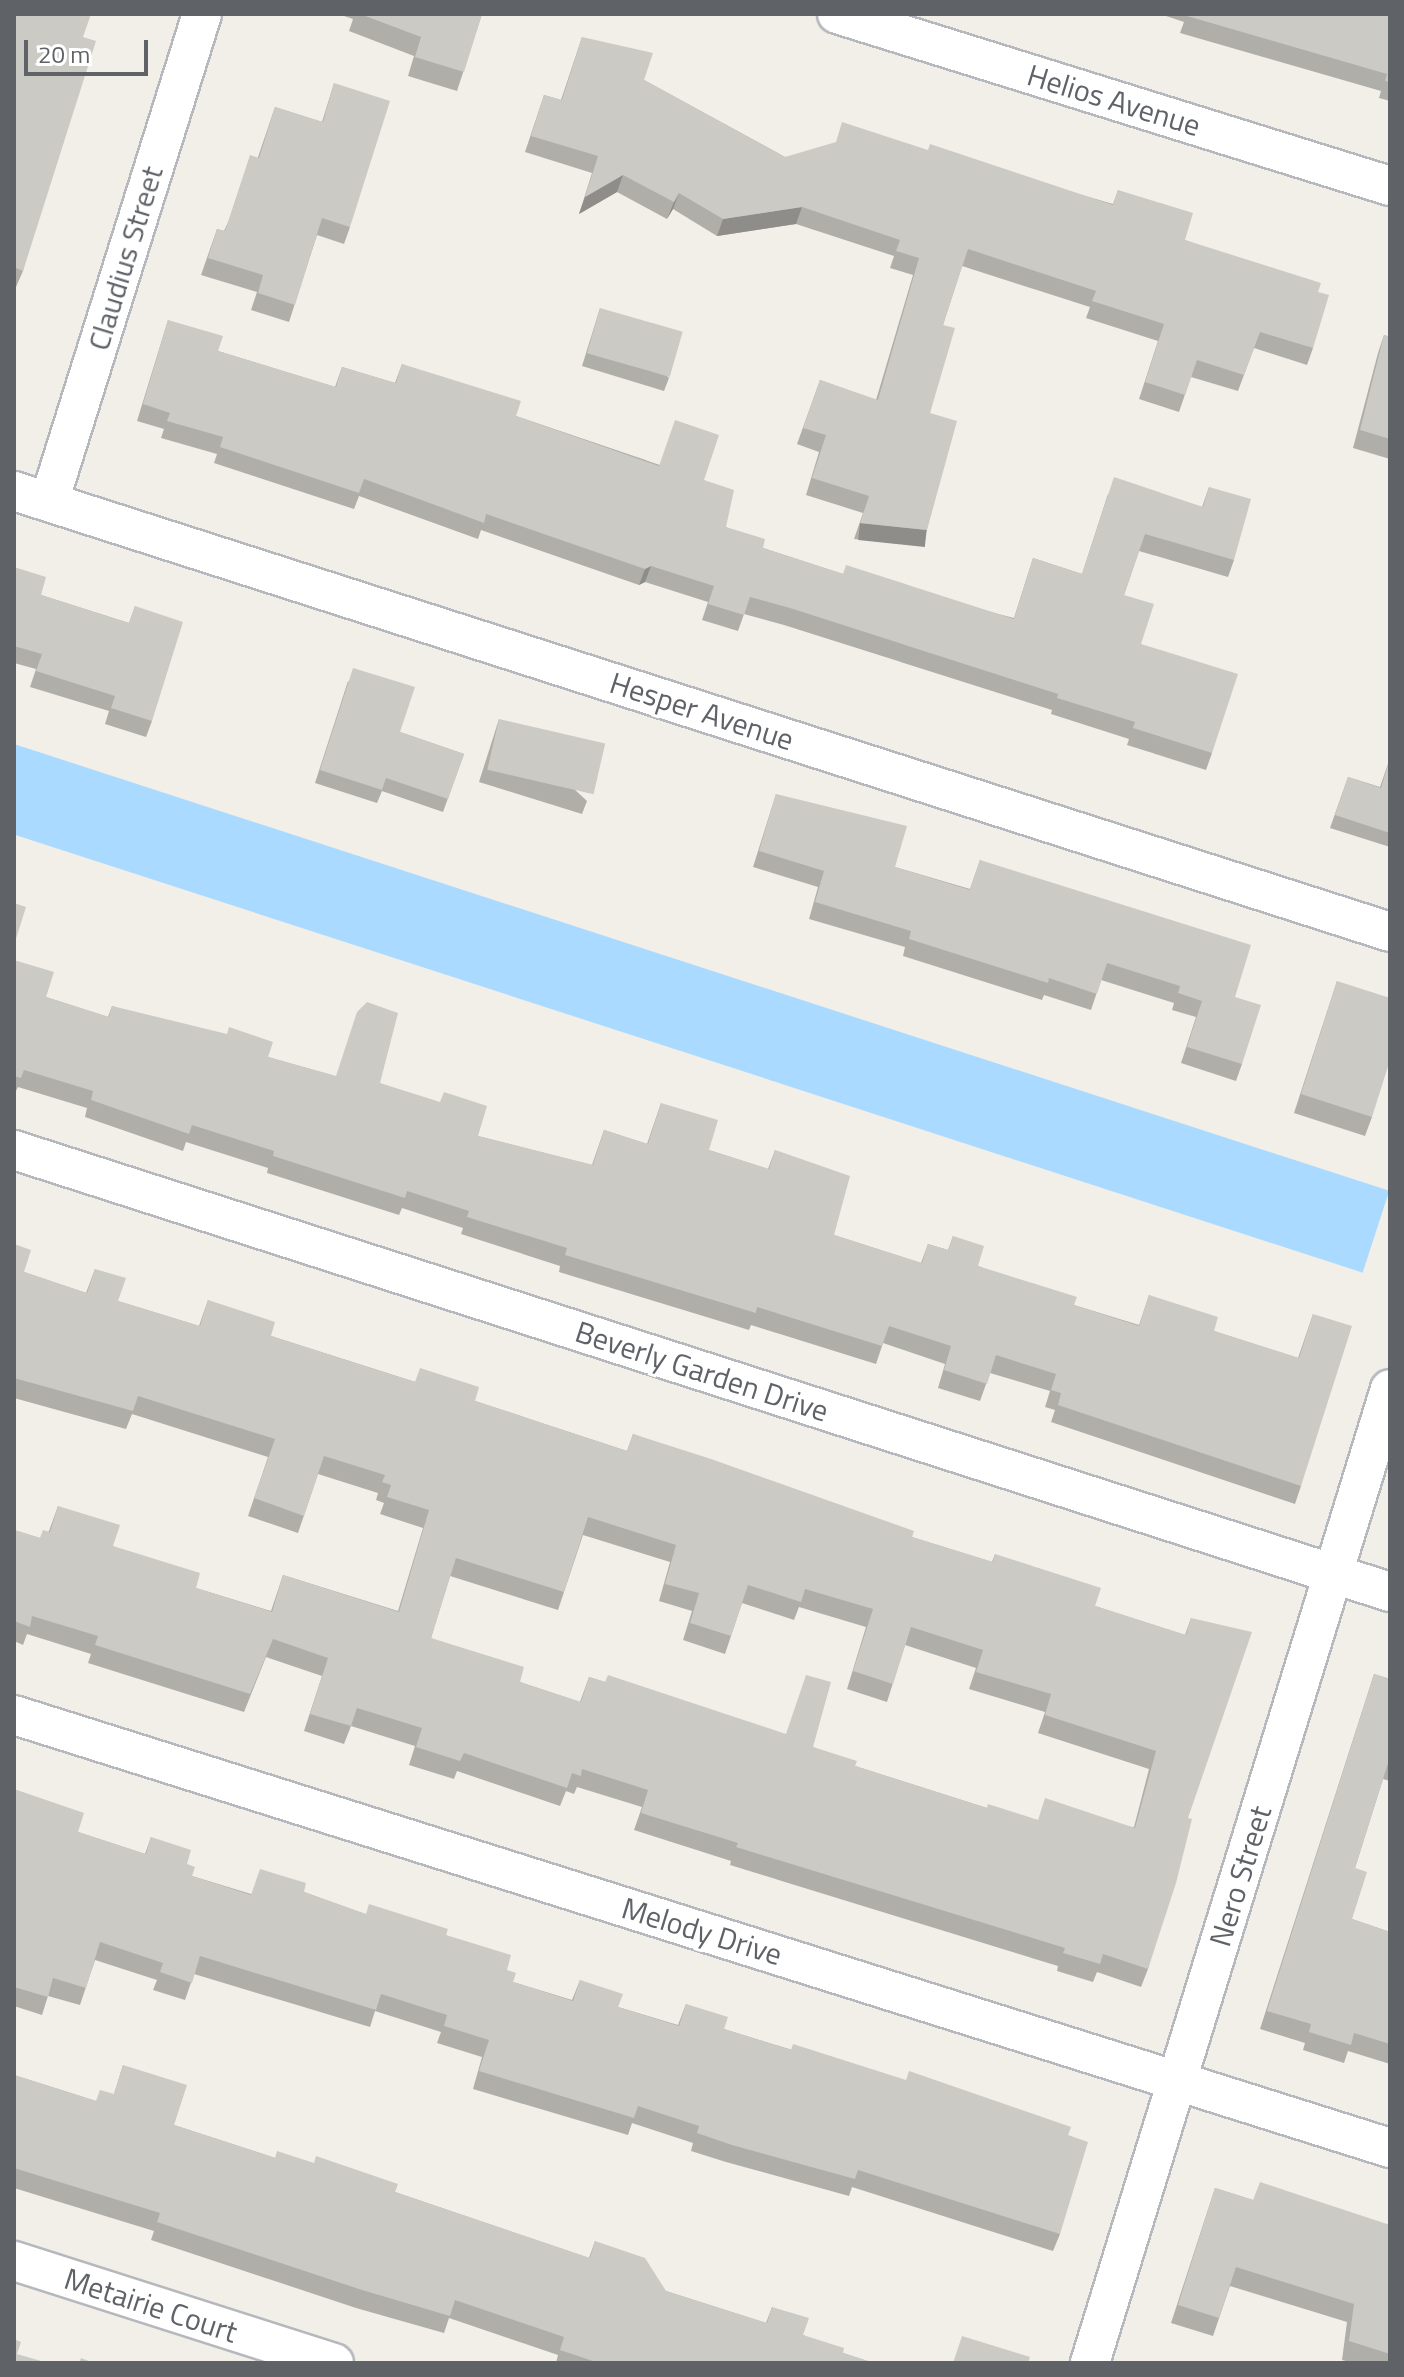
<!DOCTYPE html>
<html>
<head>
<meta charset="utf-8">
<style>
	body { margin:0 }
	#map { position:relative; width:1404px; height:2377px; overflow:hidden; background:#f1efe8; font-family:"Titillium Web",sans-serif }
	div>[style] { position:absolute }
	[style*='--x'] { left:calc(var(--x)*1px); top:calc(var(--y)*1px); width:calc(var(--w)*1px); rotate:calc(var(--a)*1deg) }
	.water>* { inset:0; background:#aadaff; transform-origin:0 0 }
	.roads { filter:drop-shadow(2px 0 #b5b8bc) drop-shadow(-2px 0 #b5b8bc) drop-shadow(0 2px #b5b8bc) drop-shadow(0 -2px #b5b8bc) }
	.minor>* { height:38px; margin:-19px; padding:0 19px; transform-origin:19px; border-radius:19px; background:#fff }
	.wall>* { inset:0; background:#afaea9 }
	.shaded-wall>* { inset:0; background:#8f8d8a; transform-origin:0 0 }
	.building>* { inset:0; background:#cccac5; transform-origin:0 0 }
	span { translate:-50% -50%; white-space:nowrap; text-align:center; line-height:1.15; -webkit-text-stroke:6px #fff; paint-order:stroke }
	.street-label { font-size:30px; color:#5f6368 }
	.frame { position:absolute; inset:0; border:16px solid #5f6368; pointer-events:none }
	.scale { position:absolute; left:24px; top:40px; width:124px; height:36px; box-sizing:border-box; border:4px solid #5f6368; border-top:0; padding-left:10px; font-size:24px; line-height:28px; white-space:nowrap; color:#5f6368; -webkit-text-stroke:6px #fff; paint-order:stroke }
</style>
</head>
<body>
<div id="map">
	<div class="water">
		<div style="left:14px;top:744px;width:1446px;height:86px;rotate:18deg"></div>
	</div>
	<div class="roads">
		<div class="minor">
			<div style="--x:837;--y:14;--w:579;--a:17.28"></div>
			<div style="--x:14;--y:491;--w:1445;--a:17.77"></div>
			<div style="--x:49;--y:502;--w:511;--a:-72.59"></div>
			<div style="--x:14;--y:1150;--w:1445;--a:17.81"></div>
			<div style="--x:14;--y:1715;--w:1443;--a:17.47"></div>
			<div style="--x:14;--y:2261;--w:336;--a:17.7"></div>
			<div style="--x:1090;--y:2363;--w:1019;--a:-72.88"></div>
		</div>
	</div>
	<div class="wall">
		<div style="clip-path:polygon(14px 14px,83px 37px,23px 271px,16px 287px,14px 286px)"></div>
		<div style="clip-path:polygon(338px 14px,482px 14px,457px 91px,408px 76px,414px 56px,349px 31px,353px 19px)"></div>
		<div style="clip-path:polygon(1160px 14px,1390px 14px,1390px 101px,1379px 98px,1381px 91px,1180px 33px,1184px 22px)"></div>
		<div style="clip-path:polygon(582px 37px,644px 80px,785px 157px,928px 150px,1113px 204px,1118px 190px,1185px 240px,1318px 292px,1313px 348px,1307px 365px,1254px 348px,1238px 391px,1191px 377px,1179px 412px,1139px 399px,1158px 341px,1086px 318px,1090px 307px,962px 266px,943px 325px,930px 413px,927px 530px,921px 546px,854px 539px,863px 513px,806px 495px,819px 452px,797px 444px,820px 380px,876px 400px,913px 275px,890px 268px,894px 256px,796px 224px,717px 236px,673px 209px,667px 219px,617px 192px,579px 214px,592px 173px,525px 152px,544px 95px,561px 100px)"></div>
		<div style="clip-path:polygon(334px 83px,350px 227px,344px 244px,317px 235px,289px 322px,251px 310px,257px 292px,201px 275px,217px 229px,224px 231px,258px 157px,275px 107px,322px 122px)"></div>
		<div style="clip-path:polygon(600px 308px,669px 378px,664px 391px,582px 366px)"></div>
		<div style="clip-path:polygon(168px 320px,218px 351px,335px 387px,342px 367px,395px 383px,402px 364px,516px 416px,704px 480px,726px 527px,763px 548px,843px 574px,1014px 618px,1033px 558px,1082px 574px,1108px 494px,1202px 507px,1209px 487px,1234px 560px,1228px 577px,1139px 551px,1124px 595px,1141px 644px,1212px 753px,1206px 770px,1127px 745px,1129px 739px,1051px 714px,1052px 710px,784px 625px,744px 614px,738px 631px,702px 620px,708px 602px,645px 582px,639px 585px,481px 530px,478px 539px,359px 496px,354px 509px,214px 463px,217px 454px,161px 438px,164px 429px,137px 421px)"></div>
		<div style="clip-path:polygon(1384px 335px,1390px 337px,1390px 459px,1353px 448px,1378px 353px)"></div>
		<div style="clip-path:polygon(14px 567px,41px 595px,129px 623px,135px 606px,152px 721px,146px 737px,105px 724px,109px 711px,30px 687px,36px 669px,14px 663px)"></div>
		<div style="clip-path:polygon(348px 681px,400px 732px,464px 754px,443px 812px,382px 791px,377px 803px,315px 783px)"></div>
		<div style="clip-path:polygon(499px 719px,587px 801px,582px 814px,479px 782px)"></div>
		<div style="clip-path:polygon(1390px 758px,1390px 847px,1330px 828px,1348px 777px,1380px 787px)"></div>
		<div style="clip-path:polygon(776px 794px,895px 867px,970px 889px,980px 860px,1235px 997px,1242px 1064px,1236px 1081px,1181px 1063px,1196px 1017px,1172px 1010px,1174px 1003px,1101px 980px,1091px 1010px,1044px 995px,1042px 1000px,903px 956px,905px 947px,809px 919px,818px 887px,753px 867px)"></div>
		<div style="clip-path:polygon(14px 960px,46px 997px,108px 1017px,112px 1006px,268px 1057px,335px 1076px,380px 1083px,478px 1136px,592px 1165px,604px 1130px,647px 1144px,661px 1103px,709px 1150px,768px 1169px,775px 1150px,834px 1235px,921px 1263px,928px 1244px,948px 1250px,953px 1236px,978px 1266px,1074px 1305px,1139px 1325px,1149px 1295px,1214px 1331px,1298px 1358px,1313px 1314px,1301px 1486px,1295px 1504px,1051px 1422px,1055px 1410px,1045px 1407px,1050px 1391px,990px 1373px,980px 1401px,938px 1388px,945px 1364px,883px 1343px,876px 1364px,751px 1325px,749px 1330px,559px 1272px,560px 1266px,461px 1234px,463px 1228px,402px 1208px,399px 1215px,267px 1173px,268px 1168px,186px 1142px,183px 1151px,85px 1117px,87px 1108px,18px 1087px,14px 1095px)"></div>
		<div style="clip-path:polygon(1337px 981px,1372px 1117px,1365px 1136px,1294px 1113px)"></div>
		<div style="clip-path:polygon(evenodd,14px 1244px,24px 1272px,86px 1293px,95px 1269px,118px 1301px,199px 1326px,208px 1300px,271px 1336px,475px 1401px,627px 1451px,633px 1434px,912px 1537px,992px 1562px,995px 1554px,1095px 1606px,1185px 1635px,1191px 1618px,1188px 1818px,1148px 1969px,1141px 1987px,1097px 1972px,1093px 1982px,1057px 1971px,1058px 1966px,730px 1865px,731px 1861px,634px 1830px,642px 1807px,577px 1787px,574px 1794px,566px 1791px,560px 1806px,457px 1771px,454px 1779px,409px 1765px,415px 1746px,351px 1726px,344px 1744px,304px 1731px,322px 1676px,266px 1657px,244px 1712px,88px 1663px,91px 1654px,27px 1634px,23px 1645px,14px 1641px,14px 1530px,40px 1538px,49px 1531px,58px 1506px,113px 1546px,196px 1588px,271px 1611px,283px 1575px,398px 1611px,423px 1528px,380px 1514px,384px 1503px,376px 1500px,378px 1493px,318px 1474px,298px 1533px,248px 1516px,268px 1457px,132px 1414px,126px 1429px,14px 1398px,14px 1244px,583px 1535px,670px 1562px,659px 1601px,692px 1611px,683px 1640px,725px 1654px,742px 1603px,794px 1620px,799px 1607px,866px 1627px,847px 1689px,887px 1702px,905px 1645px,976px 1668px,969px 1689px,1045px 1712px,1038px 1733px,1149px 1769px,1134px 1827px,1037px 1820px,987px 1808px,855px 1766px,813px 1747px,589px 1677px,580px 1702px,520px 1682px,431px 1638px,450px 1576px,558px 1610px,583px 1535px)"></div>
		<div style="clip-path:polygon(1374px 1674px,1390px 1679px,1390px 1781px,1383px 1779px,1355px 1868px,1352px 1919px,1390px 1932px,1390px 2064px,1348px 2051px,1344px 2063px,1303px 2050px,1305px 2043px,1260px 2029px)"></div>
		<div style="clip-path:polygon(14px 1789px,78px 1832px,145px 1854px,151px 1837px,187px 1864px,192px 1876px,251px 1894px,304px 1892px,365px 1914px,446px 1935px,507px 1970px,513px 1982px,572px 2000px,580px 1980px,618px 2007px,678px 2025px,686px 2004px,724px 2029px,1068px 2135px,1060px 2234px,1053px 2251px,852px 2187px,849px 2196px,726px 2162px,691px 2151px,693px 2143px,632px 2123px,628px 2135px,473px 2089px,482px 2057px,437px 2043px,441px 2032px,375px 2011px,370px 2027px,194px 1974px,185px 2000px,153px 1990px,157px 1980px,95px 1960px,80px 2005px,48px 1996px,42px 2015px,14px 2006px)"></div>
		<div style="clip-path:polygon(123px 2065px,174px 2125px,275px 2158px,395px 2192px,589px 2258px,595px 2241px,666px 2291px,766px 2323px,772px 2307px,803px 2335px,843px 2353px,874px 2363px,556px 2363px,558px 2355px,449px 2318px,444px 2333px,356px 2308px,151px 2240px,154px 2231px,14px 2188px,14px 2075px,96px 2101px,114px 2094px)"></div>
		<div style="clip-path:polygon(1215px 2188px,1253px 2200px,1390px 2225px,1390px 2363px,1353px 2363px,1342px 2360px,1347px 2322px,1230px 2286px,1213px 2336px,1171px 2323px)"></div>
	</div>
	<div class="shaded-wall">
		<div style="clip-path:polygon(623px 175px,617px 192px,579px 214px,585px 197px)"></div>
		<div style="clip-path:polygon(679px 193px,673px 209px,667px 219px,674px 202px)"></div>
		<div style="clip-path:polygon(802px 207px,796px 224px,717px 236px,723px 219px)"></div>
		<div style="left:860px;top:523px;width:67px;height:17px;rotate:6deg"></div>
		<div style="clip-path:polygon(651px 566px,645px 582px,639px 585px,645px 569px)"></div>
	</div>
	<div class="building">
		<div style="clip-path:polygon(14px 14px,91px 14px,83px 37px,96px 41px,23px 271px,14px 267px)"></div>
		<div style="clip-path:polygon(360px 14px,482px 14px,464px 72px,415px 57px,421px 37px)"></div>
		<div style="clip-path:polygon(1187px 14px,1390px 14px,1390px 82px,1385px 81px,1387px 74px,1187px 16px)"></div>
		<div style="clip-path:polygon(582px 37px,653px 53px,644px 80px,785px 157px,836px 142px,842px 122px,928px 150px,930px 144px,1113px 205px,1118px 190px,1193px 213px,1185px 240px,1321px 283px,1318px 292px,1329px 295px,1313px 348px,1260px 332px,1244px 375px,1197px 360px,1185px 395px,1145px 382px,1164px 324px,1092px 301px,1096px 291px,968px 249px,943px 325px,955px 328px,930px 413px,957px 421px,927px 530px,860px 523px,869px 496px,812px 478px,826px 435px,803px 428px,820px 380px,878px 400px,919px 258px,896px 251px,900px 240px,802px 207px,723px 219px,679px 193px,674px 202px,623px 175px,585px 197px,598px 156px,531px 136px,544px 95px,562px 100px)"></div>
		<div style="clip-path:polygon(334px 83px,390px 101px,350px 227px,322px 218px,295px 305px,258px 293px,263px 275px,208px 258px,217px 229px,225px 231px,250px 155px,259px 158px,275px 107px,323px 122px)"></div>
		<div style="left:600px;top:308px;width:86px;height:47px;rotate:16deg"></div>
		<div style="clip-path:polygon(168px 320px,223px 336px,218px 351px,336px 387px,342px 367px,396px 383px,402px 364px,521px 401px,516px 416px,659px 466px,675px 420px,719px 435px,704px 480px,734px 490px,726px 527px,765px 539px,763px 548px,843px 574px,846px 565px,1014px 619px,1033px 558px,1082px 574px,1114px 477px,1203px 507px,1209px 487px,1251px 499px,1234px 560px,1145px 534px,1124px 595px,1154px 604px,1141px 644px,1238px 674px,1212px 753px,1133px 728px,1135px 722px,1057px 698px,1058px 694px,790px 608px,750px 597px,744px 615px,708px 604px,714px 586px,651px 566px,645px 569px,486px 514px,484px 523px,364px 479px,359px 493px,220px 447px,223px 437px,167px 421px,170px 413px,143px 404px)"></div>
		<div style="clip-path:polygon(1384px 335px,1390px 337px,1390px 439px,1360px 430px)"></div>
		<div style="clip-path:polygon(14px 567px,46px 577px,41px 595px,129px 623px,135px 606px,183px 622px,152px 721px,111px 708px,115px 696px,36px 671px,42px 654px,14px 646px)"></div>
		<div style="clip-path:polygon(353px 668px,415px 687px,400px 732px,464px 754px,448px 799px,386px 778px,382px 790px,320px 770px)"></div>
		<div style="left:499px;top:719px;width:109px;height:52px;rotate:13deg"></div>
		<div style="clip-path:polygon(1390px 758px,1390px 833px,1335px 815px,1348px 777px,1381px 788px)"></div>
		<div style="clip-path:polygon(776px 794px,907px 826px,895px 867px,970px 890px,980px 860px,1251px 945px,1235px 997px,1261px 1005px,1242px 1064px,1187px 1047px,1202px 1001px,1178px 993px,1180px 986px,1107px 963px,1097px 994px,1049px 978px,1048px 983px,909px 939px,911px 931px,815px 902px,824px 871px,759px 851px)"></div>
		<div style="clip-path:polygon(14px 903px,26px 907px,14px 945px)"></div>
		<div style="clip-path:polygon(14px 960px,54px 972px,46px 997px,109px 1017px,112px 1006px,227px 1034px,229px 1027px,273px 1042px,268px 1057px,336px 1076px,357px 1012px,367px 1002px,398px 1013px,380px 1083px,440px 1102px,444px 1092px,487px 1106px,478px 1136px,593px 1165px,604px 1130px,648px 1144px,661px 1103px,718px 1120px,709px 1150px,769px 1169px,775px 1150px,850px 1176px,834px 1235px,922px 1263px,928px 1244px,948px 1250px,953px 1236px,984px 1246px,978px 1266px,1077px 1297px,1074px 1305px,1139px 1326px,1149px 1295px,1218px 1317px,1214px 1331px,1299px 1358px,1313px 1314px,1352px 1326px,1301px 1486px,1058px 1405px,1061px 1393px,1051px 1390px,1056px 1374px,996px 1355px,987px 1384px,944px 1370px,951px 1346px,889px 1326px,882px 1346px,757px 1307px,756px 1313px,565px 1255px,567px 1248px,467px 1217px,469px 1211px,407px 1191px,405px 1198px,273px 1156px,274px 1151px,192px 1125px,189px 1134px,91px 1100px,93px 1091px,24px 1070px,21px 1078px,14px 1076px)"></div>
		<div style="clip-path:polygon(1337px 981px,1390px 998px,1390px 1060px,1372px 1117px,1301px 1094px)"></div>
		<div style="clip-path:polygon(evenodd,14px 1244px,31px 1250px,24px 1272px,87px 1293px,95px 1269px,126px 1278px,118px 1301px,200px 1326px,208px 1300px,275px 1322px,271px 1336px,415px 1382px,420px 1368px,479px 1387px,475px 1401px,627px 1451px,633px 1434px,711px 1459px,914px 1531px,912px 1537px,993px 1562px,995px 1554px,1101px 1588px,1095px 1606px,1186px 1635px,1191px 1618px,1252px 1632px,1188px 1818px,1192px 1819px,1176px 1883px,1148px 1969px,1103px 1954px,1100px 1964px,1063px 1953px,1065px 1948px,736px 1847px,738px 1843px,641px 1813px,648px 1790px,582px 1769px,581px 1776px,572px 1773px,567px 1788px,464px 1753px,460px 1761px,416px 1747px,422px 1728px,357px 1708px,351px 1726px,310px 1714px,328px 1658px,273px 1639px,250px 1694px,95px 1645px,98px 1636px,32px 1616px,30px 1627px,14px 1621px,14px 1530px,40px 1538px,43px 1530px,50px 1532px,58px 1506px,120px 1525px,113px 1546px,200px 1573px,196px 1588px,272px 1612px,283px 1575px,399px 1612px,429px 1510px,387px 1497px,391px 1485px,382px 1482px,385px 1475px,324px 1456px,304px 1516px,254px 1498px,275px 1439px,138px 1396px,133px 1411px,14px 1378px,14px 1244px,588px 1517px,676px 1545px,665px 1584px,699px 1593px,690px 1623px,731px 1636px,748px 1585px,801px 1602px,805px 1589px,873px 1609px,853px 1671px,893px 1684px,911px 1627px,983px 1650px,976px 1672px,1051px 1694px,1045px 1715px,1156px 1751px,1135px 1828px,1045px 1798px,1038px 1820px,988px 1804px,987px 1808px,855px 1766px,857px 1761px,813px 1747px,831px 1682px,806px 1675px,786px 1734px,608px 1675px,605px 1682px,589px 1677px,581px 1702px,520px 1682px,524px 1667px,431px 1638px,456px 1558px,564px 1592px,588px 1517px)"></div>
		<div style="clip-path:polygon(1374px 1674px,1390px 1679px,1390px 1761px,1389px 1760px,1355px 1868px,1367px 1872px,1352px 1919px,1390px 1932px,1390px 2044px,1354px 2033px,1351px 2045px,1309px 2032px,1311px 2024px,1267px 2011px)"></div>
		<div style="clip-path:polygon(14px 1789px,84px 1813px,78px 1832px,146px 1854px,151px 1837px,191px 1850px,187px 1864px,195px 1867px,192px 1876px,251px 1895px,260px 1869px,306px 1883px,304px 1892px,366px 1914px,369px 1904px,448px 1929px,446px 1935px,511px 1955px,507px 1970px,516px 1973px,513px 1982px,573px 2001px,580px 1980px,623px 1994px,618px 2007px,679px 2026px,686px 2004px,728px 2017px,724px 2029px,791px 2050px,793px 2044px,906px 2080px,909px 2071px,1071px 2127px,1068px 2135px,1088px 2142px,1060px 2234px,858px 2170px,855px 2179px,732px 2145px,697px 2133px,699px 2126px,638px 2106px,634px 2118px,479px 2071px,489px 2040px,444px 2026px,447px 2015px,381px 1994px,376px 2010px,200px 1956px,192px 1983px,160px 1972px,163px 1963px,100px 1942px,86px 1988px,53px 1978px,48px 1997px,14px 1987px)"></div>
		<div style="clip-path:polygon(123px 2065px,187px 2085px,174px 2125px,275px 2158px,277px 2151px,314px 2163px,316px 2156px,398px 2184px,395px 2192px,590px 2258px,595px 2241px,645px 2258px,666px 2291px,767px 2323px,772px 2307px,809px 2318px,803px 2335px,844px 2348px,843px 2353px,874px 2363px,599px 2363px,560px 2350px,564px 2337px,455px 2300px,450px 2316px,362px 2290px,157px 2222px,160px 2213px,14px 2168px,14px 2075px,96px 2101px,100px 2090px,114px 2094px)"></div>
		<div style="clip-path:polygon(1260px 2182px,1390px 2225px,1390px 2354px,1349px 2341px,1354px 2304px,1236px 2267px,1219px 2318px,1178px 2305px,1215px 2188px,1253px 2200px)"></div>
		<div style="clip-path:polygon(962px 2336px,1030px 2357px,1028px 2363px,953px 2363px)"></div>
		<div style="clip-path:polygon(14px 2339px,21px 2342px,17px 2354px,48px 2363px,14px 2363px)"></div>
		<div style="clip-path:polygon(81px 2358px,94px 2363px,79px 2363px)"></div>
	</div>
	<div class="street-label">
		<span style="left:1114px;top:100px;rotate:17deg">Helios Avenue</span>
		<span style="left:125px;top:258px;rotate:-73deg">Claudius Street</span>
		<span style="left:702px;top:711px;rotate:18deg">Hesper Avenue</span>
		<span style="left:702px;top:1371px;rotate:18deg">Beverly Garden Drive</span>
		<span style="left:1240px;top:1876px;rotate:-73deg">Nero Street</span>
		<span style="left:702px;top:1931px;rotate:17deg">Melody Drive</span>
		<span style="left:151px;top:2305px;rotate:18deg">Metairie Court</span>
	</div>
	<div class="frame"></div>
	<div class="scale">20 m</div>
</div>
</body>
</html>
